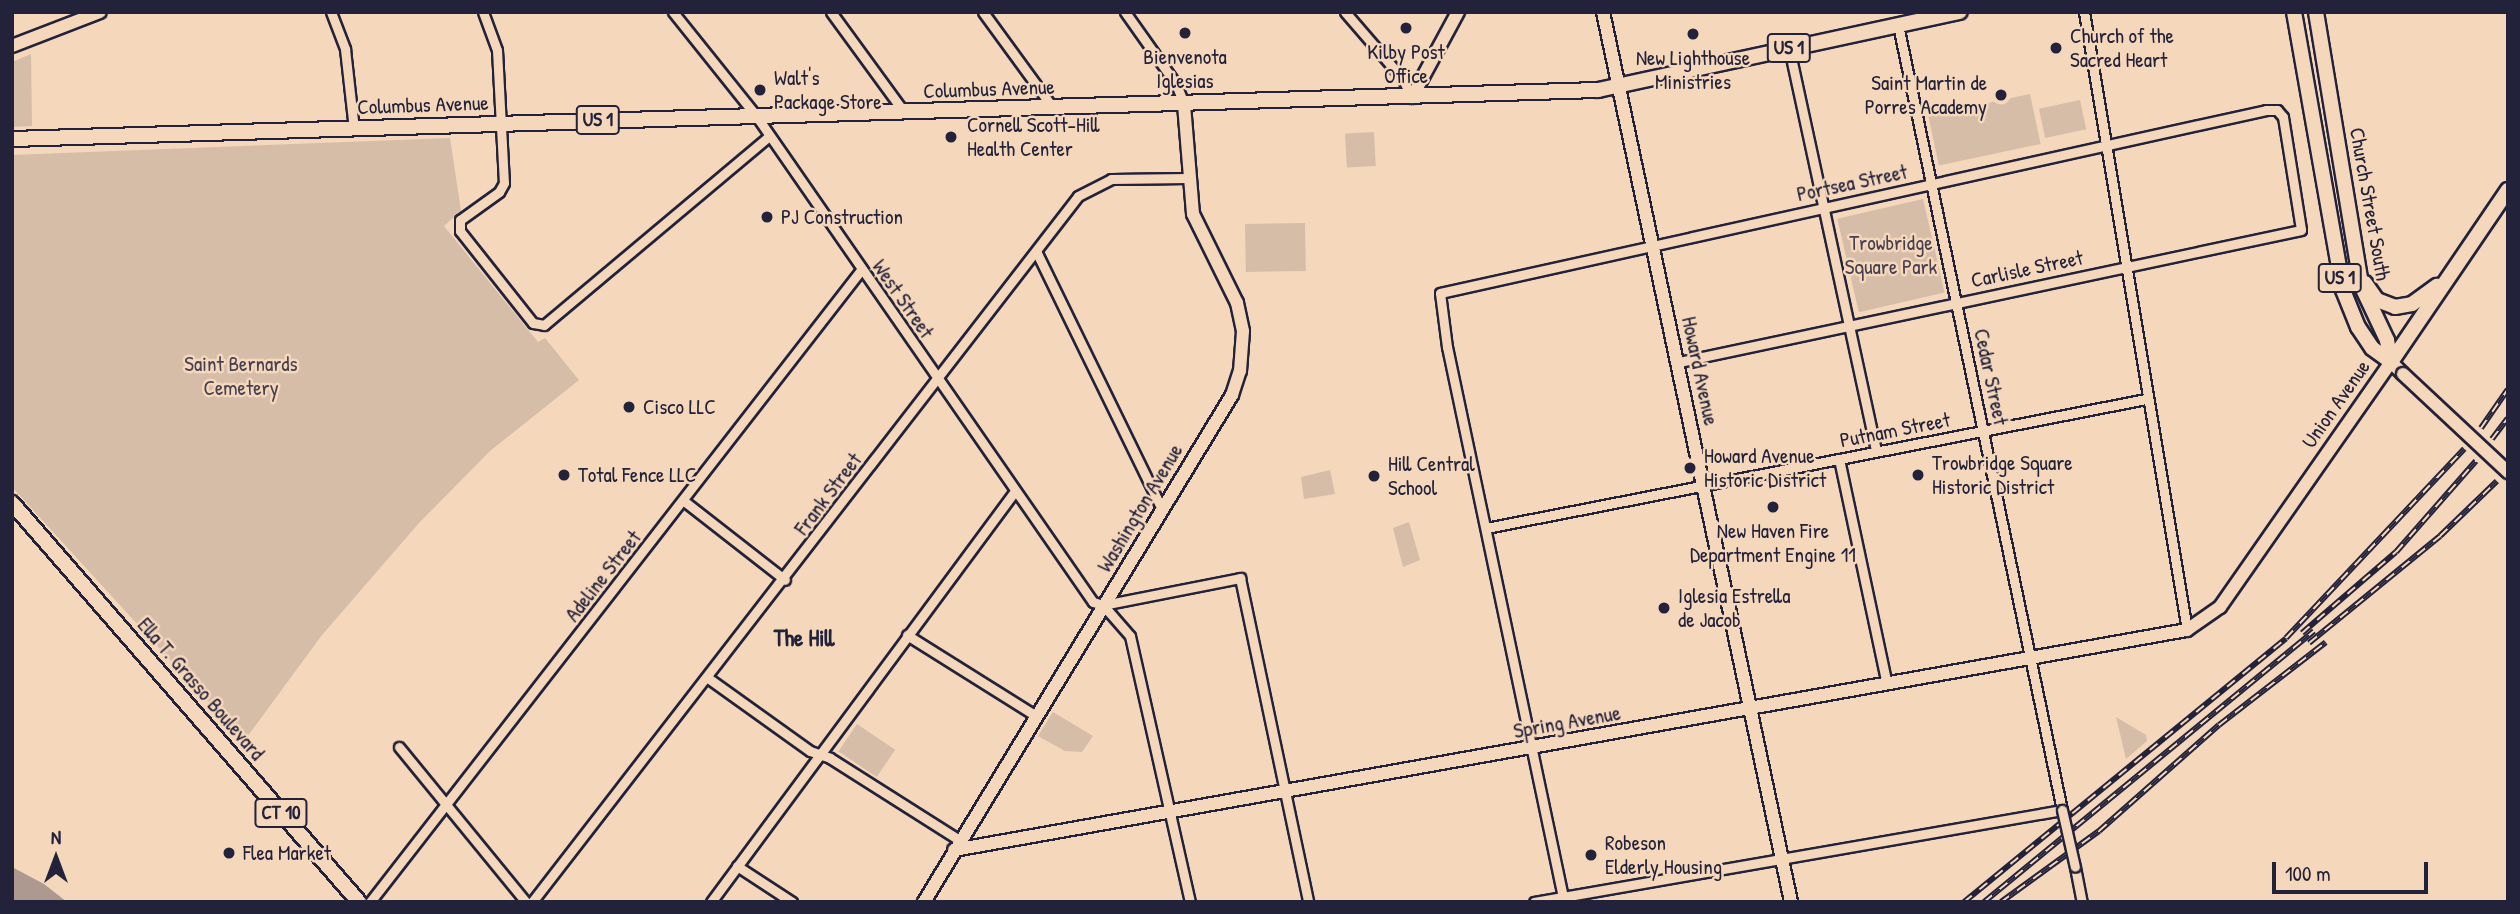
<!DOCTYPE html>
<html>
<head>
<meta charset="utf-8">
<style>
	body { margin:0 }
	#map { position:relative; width:2520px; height:914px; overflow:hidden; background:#f5d7bb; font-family:"Patrick Hand",sans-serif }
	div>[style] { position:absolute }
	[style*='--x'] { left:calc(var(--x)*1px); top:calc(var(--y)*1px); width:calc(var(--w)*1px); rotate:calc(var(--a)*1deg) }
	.green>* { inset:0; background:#d6bda8; transform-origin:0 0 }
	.water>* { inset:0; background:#ad9990 }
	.roads { filter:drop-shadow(2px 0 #22223b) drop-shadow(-2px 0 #22223b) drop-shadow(0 2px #22223b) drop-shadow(0 -2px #22223b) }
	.street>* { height:9px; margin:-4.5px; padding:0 4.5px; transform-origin:4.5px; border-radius:4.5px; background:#f5d7bb }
	.secondary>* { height:12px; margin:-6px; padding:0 6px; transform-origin:6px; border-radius:6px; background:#f5d7bb }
	.primary>* { height:14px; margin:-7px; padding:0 7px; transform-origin:7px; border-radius:7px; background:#f5d7bb }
	.rail>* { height:6px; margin-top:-3px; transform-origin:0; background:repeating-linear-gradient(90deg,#f5d7bb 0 10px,#22223b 0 20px); box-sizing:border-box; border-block:2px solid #22223b }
	.bridges { filter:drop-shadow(2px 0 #22223b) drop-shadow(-2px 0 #22223b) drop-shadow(0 2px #22223b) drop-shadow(0 -2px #22223b) }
	.street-bridge>* { height:9px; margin:-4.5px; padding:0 4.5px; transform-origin:4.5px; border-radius:4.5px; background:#f5d7bb }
	.secondary-bridge>* { height:12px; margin:-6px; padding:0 6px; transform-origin:6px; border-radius:6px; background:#f5d7bb }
	.dots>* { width:19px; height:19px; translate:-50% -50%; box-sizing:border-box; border:4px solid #f5d7bb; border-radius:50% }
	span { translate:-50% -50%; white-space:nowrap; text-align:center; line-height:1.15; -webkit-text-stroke:5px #f5d7bb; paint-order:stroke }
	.shield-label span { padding:2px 5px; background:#f5d7bb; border:2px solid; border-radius:5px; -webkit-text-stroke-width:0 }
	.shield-label { font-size:19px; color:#22223b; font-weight:700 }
	.poi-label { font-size:21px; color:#22223b }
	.left { translate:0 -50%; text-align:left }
	.right { translate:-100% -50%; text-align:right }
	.street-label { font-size:21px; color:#22223b }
	.park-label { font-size:21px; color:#464151 }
	.neighbourhood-label { font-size:23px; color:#22223b; font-weight:700 }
	.frame { position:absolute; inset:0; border:14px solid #22223b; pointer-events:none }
	.north { position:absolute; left:21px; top:823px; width:70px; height:70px; -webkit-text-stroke:5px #f5d7bb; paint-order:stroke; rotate:0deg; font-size:19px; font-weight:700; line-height:28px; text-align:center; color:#22223b }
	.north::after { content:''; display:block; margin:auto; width:24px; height:32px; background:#22223b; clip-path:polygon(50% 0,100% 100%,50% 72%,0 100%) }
	.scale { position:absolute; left:2272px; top:862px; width:156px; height:32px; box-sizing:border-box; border:4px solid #22223b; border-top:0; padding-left:9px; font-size:21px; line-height:24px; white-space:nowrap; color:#22223b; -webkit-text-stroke:5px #f5d7bb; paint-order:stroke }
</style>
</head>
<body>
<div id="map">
	<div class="green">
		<div style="clip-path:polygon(31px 54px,32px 126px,12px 127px,12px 62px)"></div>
		<div style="left:2030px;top:94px;width:51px;height:104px;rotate:78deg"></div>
		<div style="left:2080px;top:100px;width:30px;height:42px;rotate:78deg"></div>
		<div style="left:1374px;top:132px;width:34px;height:29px;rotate:87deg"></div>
		<div style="clip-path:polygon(450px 138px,461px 211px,444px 226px,538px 342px,545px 338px,579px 380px,490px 451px,419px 523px,322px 635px,244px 741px,12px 487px,12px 155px)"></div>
		<div style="left:1923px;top:199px;width:96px;height:88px;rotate:77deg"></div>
		<div style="left:1305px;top:223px;width:48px;height:60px;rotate:89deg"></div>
		<div style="clip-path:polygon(1330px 470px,1335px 494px,1304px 499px,1301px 477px)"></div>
		<div style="clip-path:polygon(1409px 522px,1420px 560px,1403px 567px,1393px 528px)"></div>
		<div style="clip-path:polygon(1053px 712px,1093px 736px,1082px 752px,1065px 751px,1038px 736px)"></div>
		<div style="clip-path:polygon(2116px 717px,2146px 735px,2147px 741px,2126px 759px)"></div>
		<div style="left:857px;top:724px;width:46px;height:33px;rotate:34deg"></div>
	</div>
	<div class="water">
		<div style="clip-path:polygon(12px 867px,44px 884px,67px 902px,12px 902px)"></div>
	</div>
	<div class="roads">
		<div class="street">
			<div style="--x:331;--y:12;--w:40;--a:69"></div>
			<div style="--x:345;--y:49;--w:81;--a:83.6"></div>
			<div style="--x:483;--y:12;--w:40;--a:69.8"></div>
			<div style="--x:497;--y:50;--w:133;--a:87"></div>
			<div style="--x:504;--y:183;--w:10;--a:119"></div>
			<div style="--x:499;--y:192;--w:48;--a:144.3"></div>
			<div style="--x:460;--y:220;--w:11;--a:90"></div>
			<div style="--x:460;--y:231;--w:117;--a:51.6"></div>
			<div style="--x:533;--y:323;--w:11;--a:10"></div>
			<div style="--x:544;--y:325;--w:294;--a:-40"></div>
			<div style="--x:673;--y:12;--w:134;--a:51.3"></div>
			<div style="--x:757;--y:117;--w:590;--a:55.29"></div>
			<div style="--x:1093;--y:602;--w:10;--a:17"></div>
			<div style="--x:1103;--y:605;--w:41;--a:48.9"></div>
			<div style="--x:1130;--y:636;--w:273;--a:77.3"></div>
			<div style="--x:831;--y:12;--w:124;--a:53.9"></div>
			<div style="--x:983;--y:12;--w:119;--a:53.9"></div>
			<div style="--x:1125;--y:12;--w:88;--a:54.7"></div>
			<div style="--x:1176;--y:84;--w:22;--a:68"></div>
			<div style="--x:1345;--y:12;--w:87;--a:49.2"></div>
			<div style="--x:1402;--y:78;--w:21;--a:62"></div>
			<div style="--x:2084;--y:12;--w:627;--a:80.54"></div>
			<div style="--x:1789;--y:48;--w:412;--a:77.8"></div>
			<div style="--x:1036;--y:251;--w:287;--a:64"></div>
			<div style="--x:1839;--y:459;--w:230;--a:78"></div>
			<div style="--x:684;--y:501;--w:128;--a:38"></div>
			<div style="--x:1486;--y:528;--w:672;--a:-11.06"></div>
			<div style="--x:1103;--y:605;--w:140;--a:-11.1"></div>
			<div style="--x:1240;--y:578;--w:331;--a:78.1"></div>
			<div style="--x:907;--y:635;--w:152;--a:32.1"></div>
			<div style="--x:708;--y:678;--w:125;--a:35.6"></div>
			<div style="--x:810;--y:751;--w:21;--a:19"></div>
			<div style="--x:830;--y:758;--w:153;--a:32.4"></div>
			<div style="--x:399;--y:747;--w:200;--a:50.7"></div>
			<div style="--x:737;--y:866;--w:66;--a:33.2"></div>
			<div style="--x:2075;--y:867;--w:36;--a:79"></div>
			<div style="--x:370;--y:902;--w:800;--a:-52.16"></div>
			<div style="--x:532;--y:902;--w:892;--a:-52.28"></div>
			<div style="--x:1078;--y:196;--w:37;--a:-27"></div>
			<div style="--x:1111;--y:179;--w:77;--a:-0.7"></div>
			<div style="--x:711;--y:902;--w:511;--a:-53.51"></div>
			<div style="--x:1534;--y:902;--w:536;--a:-9.88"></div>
			<div style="--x:2062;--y:810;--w:802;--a:-101.8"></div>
			<div style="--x:1564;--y:902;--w:567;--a:-101.9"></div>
			<div style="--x:1447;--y:347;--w:54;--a:-97.4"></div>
			<div style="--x:1440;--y:293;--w:846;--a:-12.49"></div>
			<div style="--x:2266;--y:110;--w:11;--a:0"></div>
			<div style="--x:2277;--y:110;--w:9;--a:49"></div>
			<div style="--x:2283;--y:117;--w:114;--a:80.9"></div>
			<div style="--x:2301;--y:230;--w:636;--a:168.02"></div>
		</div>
		<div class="secondary">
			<div style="--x:1603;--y:12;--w:910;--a:78.07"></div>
			<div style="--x:12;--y:46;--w:94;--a:-21.1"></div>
			<div style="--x:1412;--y:97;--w:97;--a:-61.6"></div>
			<div style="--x:954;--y:850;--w:1252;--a:-10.12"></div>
			<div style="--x:2187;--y:630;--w:40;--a:-34.9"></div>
			<div style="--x:2220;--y:607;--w:299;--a:-55.1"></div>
			<div style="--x:2391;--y:362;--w:17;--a:45"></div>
			<div style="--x:924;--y:902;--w:593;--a:-58.72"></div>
			<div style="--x:1232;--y:395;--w:25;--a:-72"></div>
			<div style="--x:1240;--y:371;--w:40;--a:-85.7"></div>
			<div style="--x:1243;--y:331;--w:29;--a:-102"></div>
			<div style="--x:1237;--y:303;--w:99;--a:-116.3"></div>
			<div style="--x:1193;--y:214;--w:110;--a:-94.7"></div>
		</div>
		<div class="primary">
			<div style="--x:2294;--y:12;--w:282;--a:80"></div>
			<div style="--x:2343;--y:290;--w:40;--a:68"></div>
			<div style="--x:2358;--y:327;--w:25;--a:56"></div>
			<div style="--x:2372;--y:348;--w:24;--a:36"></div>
			<div style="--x:2316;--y:12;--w:277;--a:80.6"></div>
			<div style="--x:2361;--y:285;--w:61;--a:64.7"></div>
			<div style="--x:2387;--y:340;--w:22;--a:80"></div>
			<div style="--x:12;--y:139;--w:1587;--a:-1.77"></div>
			<div style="--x:1598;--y:90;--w:370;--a:-12.2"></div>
			<div style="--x:2365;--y:283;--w:21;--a:55"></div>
			<div style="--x:2377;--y:300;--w:19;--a:21"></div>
			<div style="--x:2395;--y:307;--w:17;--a:-10"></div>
			<div style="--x:2412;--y:304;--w:31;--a:-36"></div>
			<div style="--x:2391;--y:362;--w:208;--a:-55.8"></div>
			<div style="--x:12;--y:503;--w:529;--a:48.99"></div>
		</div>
	</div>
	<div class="rail">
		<div style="--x:2481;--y:428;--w:47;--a:-55.3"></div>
		<div style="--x:2492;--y:439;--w:26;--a:-53"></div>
		<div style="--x:2302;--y:633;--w:124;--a:-40.8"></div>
		<div style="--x:2396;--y:552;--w:121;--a:-48.7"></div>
		<div style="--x:2309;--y:643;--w:169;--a:-39.2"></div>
		<div style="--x:2440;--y:536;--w:79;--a:-44"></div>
		<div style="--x:1964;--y:902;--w:416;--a:-39.3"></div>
		<div style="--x:2286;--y:638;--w:260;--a:-46.7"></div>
		<div style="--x:1984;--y:902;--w:427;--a:-39.4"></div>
		<div style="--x:2001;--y:902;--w:121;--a:-35.9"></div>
		<div style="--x:2099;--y:831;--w:160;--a:-41.5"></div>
		<div style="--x:2219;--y:725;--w:135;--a:-37.8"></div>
	</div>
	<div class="bridges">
		<div class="street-bridge">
			<div style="--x:2062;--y:810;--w:58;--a:77.2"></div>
		</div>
		<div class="secondary-bridge">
			<div style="--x:2403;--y:374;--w:144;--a:43"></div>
		</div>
	</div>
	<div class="dots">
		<div style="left:1406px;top:28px;background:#22223b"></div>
		<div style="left:1185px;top:33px;background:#22223b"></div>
		<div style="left:1693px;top:34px;background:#22223b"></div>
		<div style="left:2056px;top:48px;background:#22223b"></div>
		<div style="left:760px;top:90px;background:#22223b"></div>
		<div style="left:2001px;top:95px;background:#22223b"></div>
		<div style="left:951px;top:137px;background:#22223b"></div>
		<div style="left:767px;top:217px;background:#22223b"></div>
		<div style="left:629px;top:407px;background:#22223b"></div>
		<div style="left:1690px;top:468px;background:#22223b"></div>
		<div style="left:564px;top:475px;background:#22223b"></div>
		<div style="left:1918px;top:475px;background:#22223b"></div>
		<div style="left:1374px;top:476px;background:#22223b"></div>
		<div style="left:1773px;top:507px;background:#22223b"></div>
		<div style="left:1664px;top:608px;background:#22223b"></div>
		<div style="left:229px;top:853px;background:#22223b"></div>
		<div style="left:1591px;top:855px;background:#22223b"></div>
	</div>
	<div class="shield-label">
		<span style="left:1789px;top:48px">US 1</span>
		<span style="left:598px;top:120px">US 1</span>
		<span style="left:2340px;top:278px">US 1</span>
		<span style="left:281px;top:813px">CT 10</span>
	</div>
	<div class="poi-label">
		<span class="left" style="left:2070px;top:48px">Church of the<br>Sacred Heart</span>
		<span style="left:1406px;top:64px">Kilby Post<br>Office</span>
		<span style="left:1185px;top:69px">Bienvenota<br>Iglesias</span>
		<span style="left:1693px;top:70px">New Lighthouse<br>Ministries</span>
		<span class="left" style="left:774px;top:90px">Walt's<br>Package Store</span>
		<span class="right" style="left:1987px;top:95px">Saint Martin de<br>Porres Academy</span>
		<span class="left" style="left:967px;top:137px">Cornell Scott-Hill<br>Health Center</span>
		<span class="left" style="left:781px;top:217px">PJ Construction</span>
		<span class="left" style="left:643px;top:407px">Cisco LLC</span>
		<span class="left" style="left:1704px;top:468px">Howard Avenue<br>Historic District</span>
		<span class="left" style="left:1932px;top:475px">Trowbridge Square<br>Historic District</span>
		<span class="left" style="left:1388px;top:476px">Hill Central<br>School</span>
		<span class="left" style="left:578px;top:475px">Total Fence LLC</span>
		<span style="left:1773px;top:543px">New Haven Fire<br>Department Engine 11</span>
		<span class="left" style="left:1678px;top:608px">Iglesia Estrella<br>de Jacob</span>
		<span class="left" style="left:1605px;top:855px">Robeson<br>Elderly Housing</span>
		<span class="left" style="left:243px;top:853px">Flea Market</span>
	</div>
	<div class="street-label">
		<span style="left:989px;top:89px;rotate:-2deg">Columbus Avenue</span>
		<span style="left:423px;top:105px;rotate:-2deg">Columbus Avenue</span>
		<span style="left:1852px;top:183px;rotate:-12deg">Portsea Street</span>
		<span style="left:2370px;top:204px;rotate:80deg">Church Street South</span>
		<span style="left:2027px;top:269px;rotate:-12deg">Carlisle Street</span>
		<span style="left:903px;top:299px;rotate:55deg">West Street</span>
		<span style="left:1700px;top:371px;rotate:78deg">Howard Avenue</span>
		<span style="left:1991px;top:377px;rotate:78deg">Cedar Street</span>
		<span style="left:2336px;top:404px;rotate:-55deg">Union Avenue</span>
		<span style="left:1895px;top:430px;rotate:-11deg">Putnam Street</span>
		<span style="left:828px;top:494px;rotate:-53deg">Frank Street</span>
		<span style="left:1140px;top:508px;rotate:-59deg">Washington Avenue</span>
		<span style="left:603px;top:576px;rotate:-52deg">Adeline Street</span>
		<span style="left:201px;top:689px;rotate:49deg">Ella T. Grasso Boulevard</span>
		<span style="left:1567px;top:722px;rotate:-10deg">Spring Avenue</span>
	</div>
	<div class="park-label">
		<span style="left:1891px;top:255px">Trowbridge<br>Square Park</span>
		<span style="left:241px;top:376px">Saint Bernards<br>Cemetery</span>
	</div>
	<div class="neighbourhood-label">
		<span style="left:804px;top:638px">The Hill</span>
	</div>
	<div class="frame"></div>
	<div class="north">N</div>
	<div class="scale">100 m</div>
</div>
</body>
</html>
